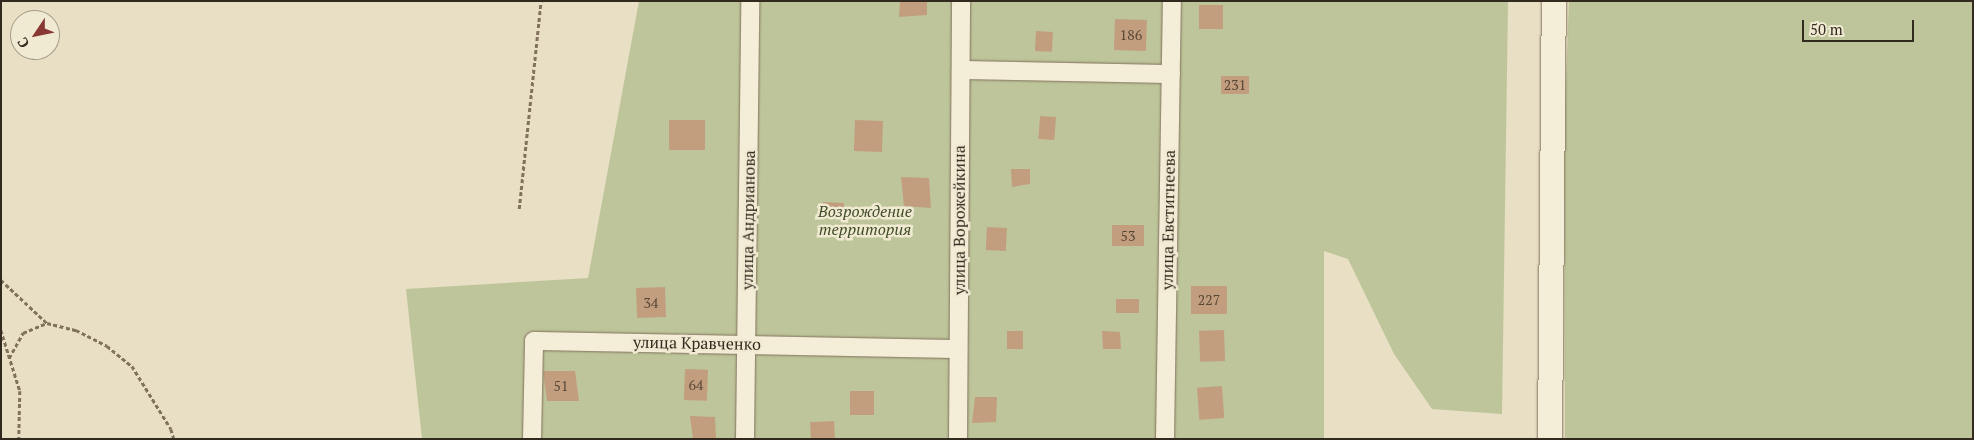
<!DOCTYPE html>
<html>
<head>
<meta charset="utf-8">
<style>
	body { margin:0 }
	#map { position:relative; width:1974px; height:440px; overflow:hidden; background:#e8dfc4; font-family:"PT Serif",serif }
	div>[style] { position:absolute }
	.green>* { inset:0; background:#bec59a }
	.building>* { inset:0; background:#c29e7f; transform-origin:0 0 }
	.path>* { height:2.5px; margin-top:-1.25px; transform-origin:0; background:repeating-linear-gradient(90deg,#81725d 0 4px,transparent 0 6.5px) }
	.roads { filter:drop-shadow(0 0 1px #81725d) drop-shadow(0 0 1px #81725d) }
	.street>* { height:18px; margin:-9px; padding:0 9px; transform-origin:9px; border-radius:9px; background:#f4edd7 }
	.secondary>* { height:24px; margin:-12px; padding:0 12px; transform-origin:12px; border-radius:12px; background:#f4edd7 }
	span { translate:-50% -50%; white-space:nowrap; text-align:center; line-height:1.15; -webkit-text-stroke:5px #f1ead3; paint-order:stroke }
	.number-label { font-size:14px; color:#574737 }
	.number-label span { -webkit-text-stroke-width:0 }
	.park-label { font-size:16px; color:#414d28; font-style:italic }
	.street-label { font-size:16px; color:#332a1f }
	.frame { position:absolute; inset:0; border:2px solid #332a1f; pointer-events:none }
	.north { position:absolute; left:10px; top:10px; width:50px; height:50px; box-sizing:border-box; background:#f1ead3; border:1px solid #a59d8b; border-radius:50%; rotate:236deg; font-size:14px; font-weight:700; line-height:20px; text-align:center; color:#332a1f }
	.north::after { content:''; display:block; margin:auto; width:18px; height:22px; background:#893834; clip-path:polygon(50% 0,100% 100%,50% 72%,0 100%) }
	.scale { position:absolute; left:1802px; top:20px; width:112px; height:22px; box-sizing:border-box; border:2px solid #332a1f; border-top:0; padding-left:6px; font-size:15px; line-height:18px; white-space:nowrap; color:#332a1f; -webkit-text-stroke:4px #f1ead3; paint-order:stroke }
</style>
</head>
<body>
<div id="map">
	<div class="green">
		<div style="clip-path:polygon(639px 1px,1508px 1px,1502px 414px,1432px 409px,1394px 354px,1348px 259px,1324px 251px,1324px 439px,422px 439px,406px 289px,588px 278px)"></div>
		<div style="clip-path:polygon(1569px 1px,1973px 1px,1973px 439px,1565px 439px,1564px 133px)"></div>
	</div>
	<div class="building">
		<div style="clip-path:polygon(900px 1px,927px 1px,927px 15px,899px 17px)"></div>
		<div style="left:1199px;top:5px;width:24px;height:24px"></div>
		<div style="left:1115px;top:19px;width:32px;height:31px;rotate:2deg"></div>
		<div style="left:1036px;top:31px;width:17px;height:20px;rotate:3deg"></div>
		<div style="left:1221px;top:76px;width:28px;height:18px"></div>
		<div style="left:1040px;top:116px;width:16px;height:23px;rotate:4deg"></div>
		<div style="left:669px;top:120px;width:36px;height:30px"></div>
		<div style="left:855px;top:120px;width:28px;height:31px;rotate:2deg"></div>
		<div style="clip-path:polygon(1011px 169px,1030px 169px,1030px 184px,1012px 187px)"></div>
		<div style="clip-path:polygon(901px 177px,929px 178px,931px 208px,904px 206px)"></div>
		<div style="left:823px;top:202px;width:21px;height:16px;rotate:3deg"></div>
		<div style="left:1144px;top:225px;width:21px;height:32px;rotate:90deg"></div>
		<div style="left:987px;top:227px;width:20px;height:23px;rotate:3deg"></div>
		<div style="left:1191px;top:286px;width:36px;height:28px"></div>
		<div style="left:665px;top:287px;width:30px;height:29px;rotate:88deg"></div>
		<div style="left:1116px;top:299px;width:23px;height:14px"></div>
		<div style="left:1224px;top:330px;width:31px;height:25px;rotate:88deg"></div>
		<div style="left:1007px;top:331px;width:16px;height:18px"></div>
		<div style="clip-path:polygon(1102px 331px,1120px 332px,1121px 349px,1103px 349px)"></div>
		<div style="left:685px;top:369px;width:23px;height:31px;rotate:2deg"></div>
		<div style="clip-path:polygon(543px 371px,575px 371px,579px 401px,547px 401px)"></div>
		<div style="left:1222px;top:386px;width:32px;height:25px;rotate:86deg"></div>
		<div style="left:850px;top:391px;width:24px;height:24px"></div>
		<div style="clip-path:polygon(975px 397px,997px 397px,996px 422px,972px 423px)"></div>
		<div style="clip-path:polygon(690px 416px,715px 417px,716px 439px,693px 439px)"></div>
		<div style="left:834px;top:421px;width:18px;height:24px;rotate:87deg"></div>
	</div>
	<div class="path">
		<div style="left:519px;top:209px;width:209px;rotate:-84deg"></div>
		<div style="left:1px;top:280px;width:63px;rotate:43.1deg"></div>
		<div style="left:1px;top:330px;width:64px;rotate:72.7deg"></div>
		<div style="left:20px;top:391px;width:48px;rotate:91.2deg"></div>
		<div style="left:9px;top:358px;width:29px;rotate:-61deg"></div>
		<div style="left:23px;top:333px;width:26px;rotate:-23deg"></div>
		<div style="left:47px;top:323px;width:30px;rotate:14deg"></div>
		<div style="left:76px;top:330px;width:35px;rotate:27deg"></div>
		<div style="left:107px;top:346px;width:32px;rotate:39deg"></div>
		<div style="left:132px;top:366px;width:74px;rotate:58.2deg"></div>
		<div style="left:171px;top:429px;width:10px;rotate:73deg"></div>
	</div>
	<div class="roads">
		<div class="street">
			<div style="left:961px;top:70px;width:210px;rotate:1.1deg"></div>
			<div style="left:532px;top:439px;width:98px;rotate:-88.8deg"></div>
			<div style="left:534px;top:341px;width:424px;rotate:1.1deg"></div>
			<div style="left:745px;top:439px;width:438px;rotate:-89.3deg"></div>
			<div style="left:958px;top:439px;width:438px;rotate:-89.6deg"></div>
			<div style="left:1165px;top:439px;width:438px;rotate:-89.1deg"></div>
		</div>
		<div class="secondary">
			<div style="left:1550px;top:439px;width:438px;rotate:-89.5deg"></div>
		</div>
	</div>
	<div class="number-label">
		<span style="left:1131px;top:35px">186</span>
		<span style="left:1235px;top:85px">231</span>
		<span style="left:1128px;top:236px">53</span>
		<span style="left:1209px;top:300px">227</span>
		<span style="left:651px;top:303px">34</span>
		<span style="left:696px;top:385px">64</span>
		<span style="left:561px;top:386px">51</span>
	</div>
	<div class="park-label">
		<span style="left:865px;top:220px">Возрождение<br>территория</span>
	</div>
	<div class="street-label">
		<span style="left:748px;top:220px;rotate:-89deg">улица Андрианова</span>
		<span style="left:959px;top:220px;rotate:-90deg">улица Ворожейкина</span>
		<span style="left:1168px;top:220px;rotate:-89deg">улица Евстигнеева</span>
		<span style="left:697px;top:343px;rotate:1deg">улица Кравченко</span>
	</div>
	<div class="frame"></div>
	<div class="north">С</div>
	<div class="scale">50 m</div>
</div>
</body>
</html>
